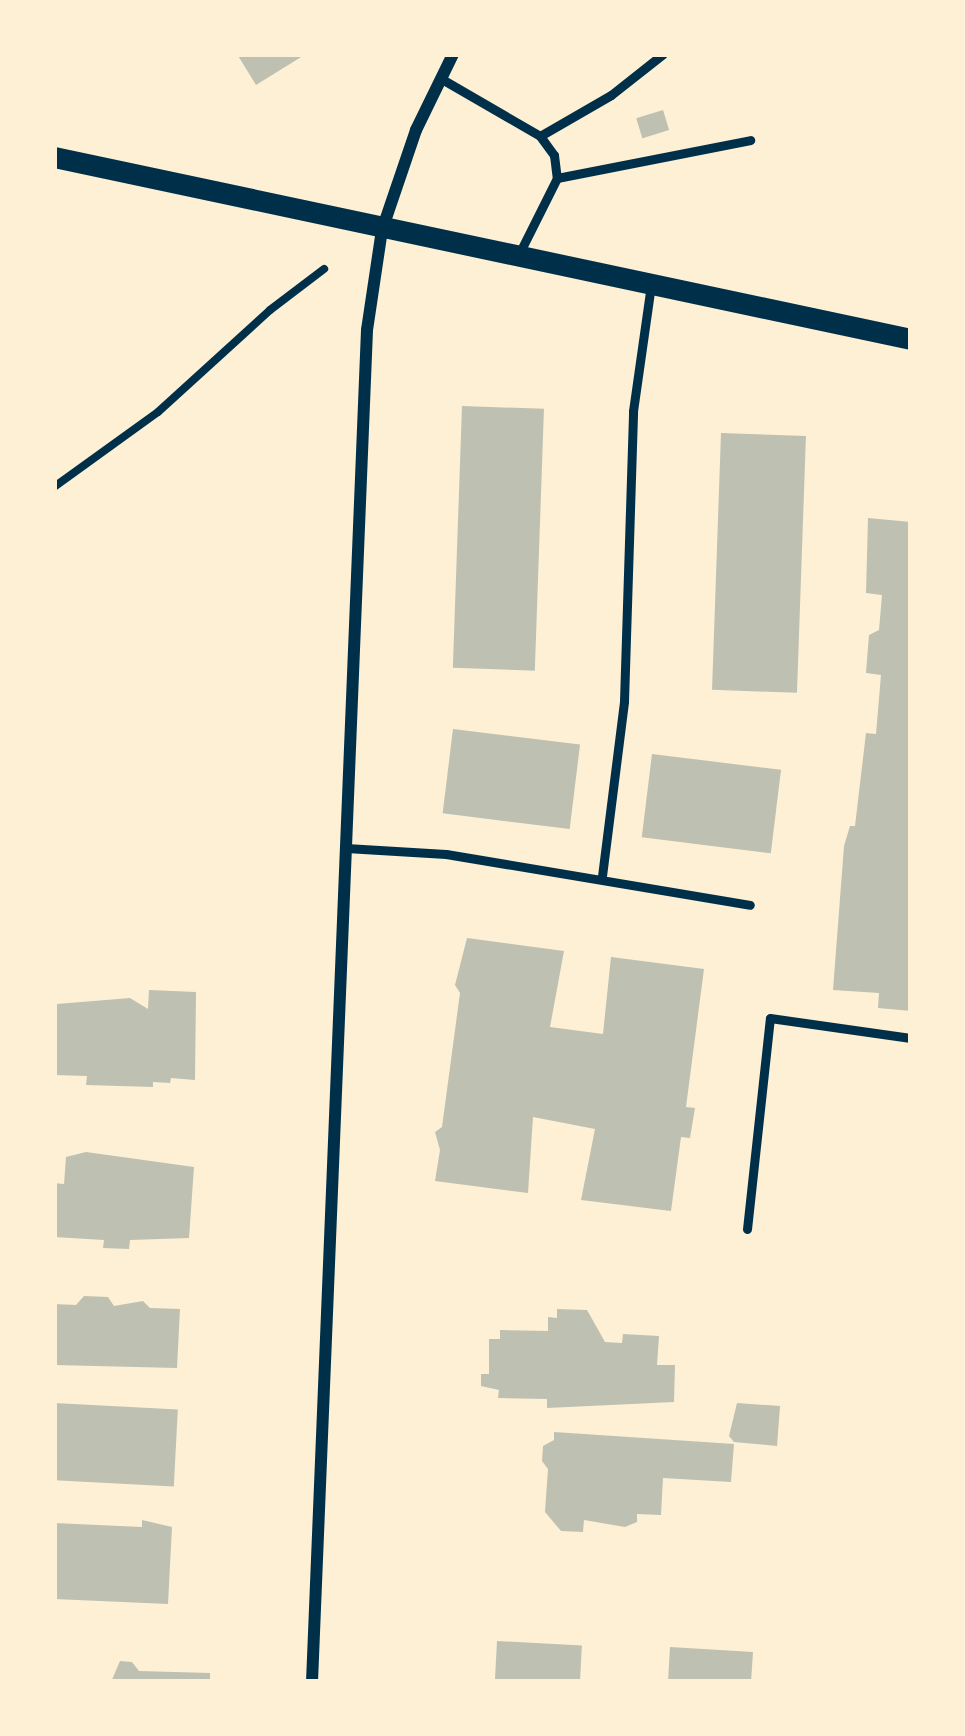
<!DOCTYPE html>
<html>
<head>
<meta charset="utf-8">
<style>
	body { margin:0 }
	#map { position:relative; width:965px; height:1736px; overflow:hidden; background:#fdf0d5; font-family:Montserrat,sans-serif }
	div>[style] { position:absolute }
	.building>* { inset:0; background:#bec0b2; transform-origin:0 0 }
	.path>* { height:8px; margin:-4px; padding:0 4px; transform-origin:4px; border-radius:4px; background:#003049 }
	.service>* { height:9px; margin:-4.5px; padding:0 4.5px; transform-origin:4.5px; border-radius:4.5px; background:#003049 }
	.minor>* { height:12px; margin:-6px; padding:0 6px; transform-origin:6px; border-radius:6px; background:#003049 }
	.tertiary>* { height:21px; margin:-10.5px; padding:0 10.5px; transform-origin:10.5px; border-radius:10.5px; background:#003049 }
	span { translate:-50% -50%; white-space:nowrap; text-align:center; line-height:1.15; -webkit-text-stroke:12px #fdf0d5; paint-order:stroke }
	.frame { position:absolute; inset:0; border:57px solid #fdf0d5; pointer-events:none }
</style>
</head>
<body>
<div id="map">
	<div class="building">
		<div style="clip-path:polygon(237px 54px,306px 54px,256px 85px)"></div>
		<div style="left:663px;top:110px;width:21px;height:28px;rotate:73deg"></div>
		<div style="left:462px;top:406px;width:82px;height:262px;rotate:2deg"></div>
		<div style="left:721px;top:433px;width:85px;height:257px;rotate:2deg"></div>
		<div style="clip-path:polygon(868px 518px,911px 522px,911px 1011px,878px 1008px,879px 993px,833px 990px,844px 846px,850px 826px,855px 826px,866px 733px,876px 734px,881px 675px,866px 673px,869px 635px,879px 630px,882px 595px,866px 593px)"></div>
		<div style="left:453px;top:729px;width:128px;height:85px;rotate:7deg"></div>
		<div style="left:652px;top:754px;width:130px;height:84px;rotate:7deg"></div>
		<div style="clip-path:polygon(467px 938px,564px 951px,550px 1027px,603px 1034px,611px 957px,704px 969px,686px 1107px,695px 1108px,690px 1138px,681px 1137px,671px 1211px,581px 1200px,595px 1129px,533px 1117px,528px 1193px,435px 1181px,440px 1150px,435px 1132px,442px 1127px,460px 993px,455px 985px)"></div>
		<div style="clip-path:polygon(149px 990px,196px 992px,195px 1080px,171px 1078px,170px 1083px,153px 1082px,153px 1087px,86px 1085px,87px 1076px,54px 1075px,57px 1004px,130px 998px,148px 1009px)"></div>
		<div style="clip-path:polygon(86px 1152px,194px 1167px,189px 1238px,130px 1240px,129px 1249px,103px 1248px,104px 1240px,54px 1237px,54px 1183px,64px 1184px,66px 1157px)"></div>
		<div style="clip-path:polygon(84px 1296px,108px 1297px,114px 1306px,143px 1301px,150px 1308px,180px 1309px,177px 1368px,54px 1365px,54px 1304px,76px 1305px)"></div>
		<div style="clip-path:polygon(557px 1309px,587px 1310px,605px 1342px,622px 1343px,623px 1334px,659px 1336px,657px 1365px,675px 1365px,674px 1402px,547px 1408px,547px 1399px,498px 1398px,499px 1390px,481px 1386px,481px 1374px,489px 1374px,489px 1339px,500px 1339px,500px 1330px,548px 1331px,548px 1317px,557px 1318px)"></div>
		<div style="left:54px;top:1403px;width:124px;height:77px;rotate:3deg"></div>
		<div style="clip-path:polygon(737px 1403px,780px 1406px,777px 1446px,734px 1442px,729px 1436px)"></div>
		<div style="clip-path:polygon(554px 1432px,734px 1444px,731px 1482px,663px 1478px,661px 1515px,637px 1514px,637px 1522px,625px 1527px,584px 1520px,583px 1532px,561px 1531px,545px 1512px,548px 1469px,542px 1461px,543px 1446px,554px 1440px)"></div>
		<div style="clip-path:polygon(142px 1520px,172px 1527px,168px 1604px,54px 1599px,54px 1523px,142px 1527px)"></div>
		<div style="left:497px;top:1641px;width:85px;height:41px;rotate:3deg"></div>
		<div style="clip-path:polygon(670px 1647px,753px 1652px,751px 1682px,668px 1682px)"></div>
		<div style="clip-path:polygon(120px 1661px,132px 1662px,139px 1671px,210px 1673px,210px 1682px,111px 1682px)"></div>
	</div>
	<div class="path">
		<div style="left:54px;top:487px;width:128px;rotate:-35.8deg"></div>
		<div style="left:158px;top:412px;width:151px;rotate:-42.3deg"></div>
		<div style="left:270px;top:310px;width:68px;rotate:-37.2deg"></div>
	</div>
	<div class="service">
		<div style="left:440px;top:78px;width:116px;rotate:30.1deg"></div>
		<div style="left:540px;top:136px;width:24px;rotate:54deg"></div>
		<div style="left:554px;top:155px;width:23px;rotate:83deg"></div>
		<div style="left:557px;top:178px;width:83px;rotate:116.6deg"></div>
		<div style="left:540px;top:136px;width:82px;rotate:-30deg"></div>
		<div style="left:611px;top:95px;width:66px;rotate:-38.3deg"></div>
		<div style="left:557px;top:178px;width:197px;rotate:-11.1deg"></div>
		<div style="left:346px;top:848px;width:100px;rotate:3.4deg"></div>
		<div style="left:446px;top:854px;width:308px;rotate:9.5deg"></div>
		<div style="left:602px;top:876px;width:176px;rotate:-82.8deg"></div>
		<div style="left:624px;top:701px;width:290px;rotate:-88.2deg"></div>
		<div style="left:633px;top:411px;width:128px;rotate:-81.9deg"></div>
		<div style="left:747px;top:1229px;width:212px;rotate:-83.8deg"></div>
		<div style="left:770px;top:1018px;width:142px;rotate:8.1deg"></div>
	</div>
	<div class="minor">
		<div style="left:312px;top:1682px;width:1353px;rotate:-87.67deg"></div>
		<div style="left:367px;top:330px;width:101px;rotate:-81.5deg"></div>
		<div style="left:382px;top:230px;width:106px;rotate:-71.2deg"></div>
		<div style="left:416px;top:130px;width:85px;rotate:-64deg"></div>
	</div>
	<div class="tertiary">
		<div style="left:54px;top:157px;width:876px;rotate:11.99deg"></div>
	</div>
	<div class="frame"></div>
</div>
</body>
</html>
